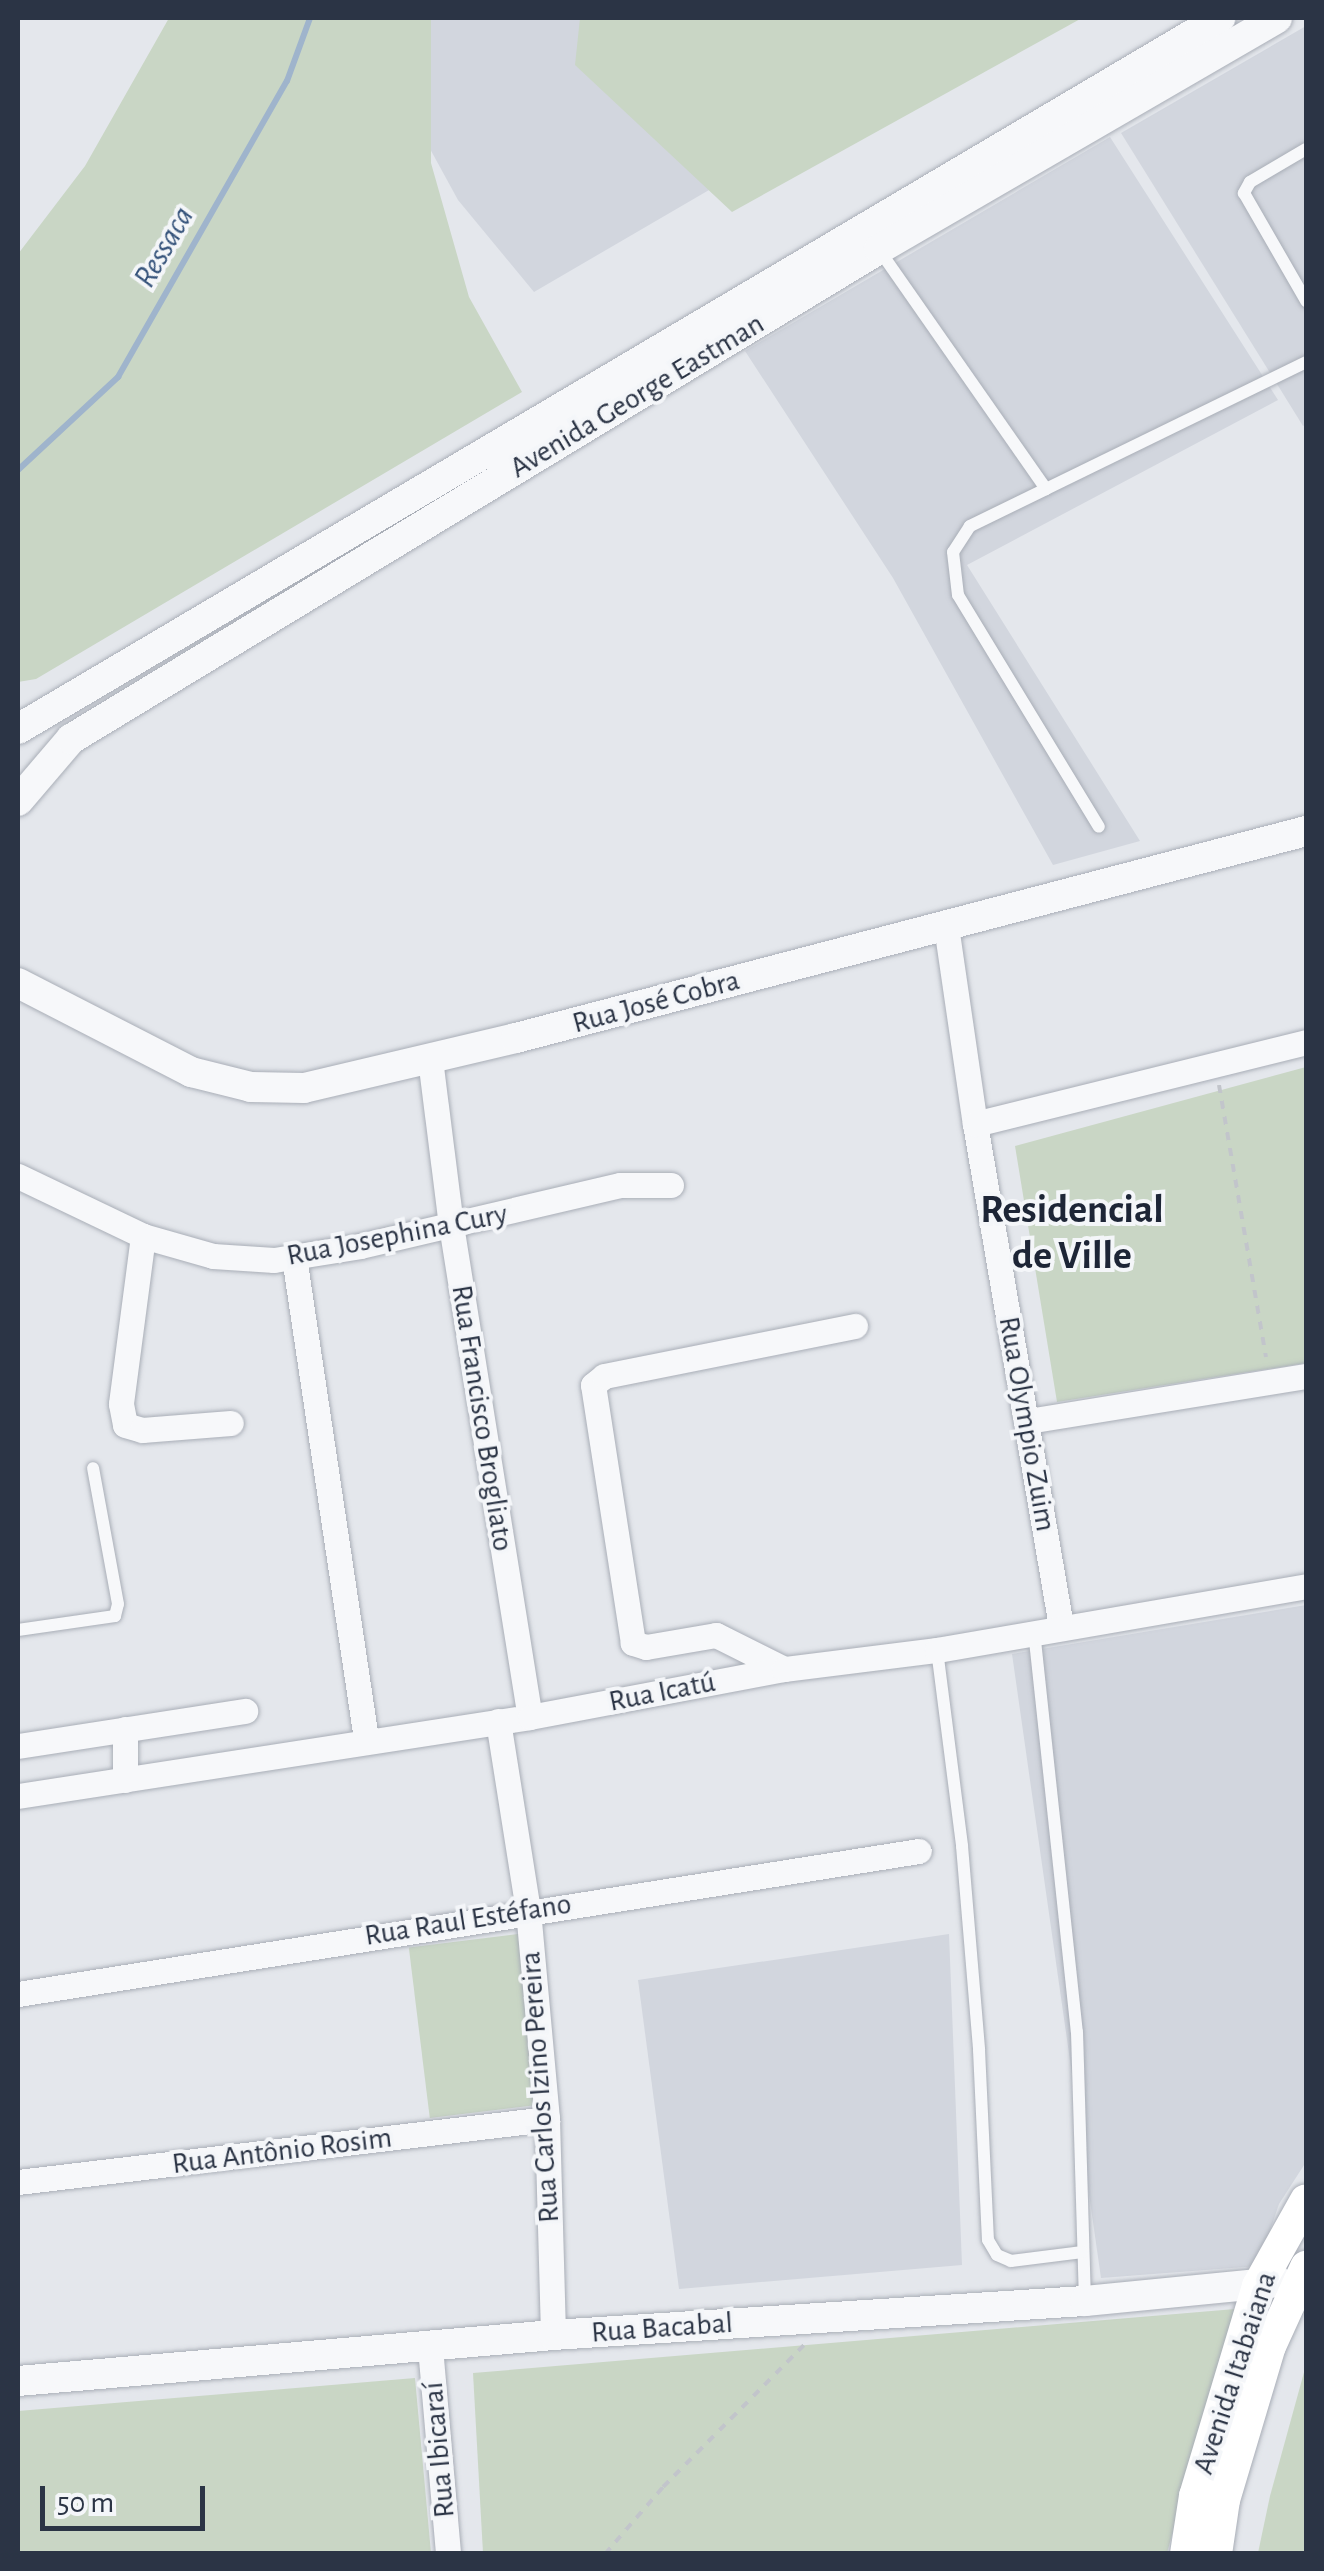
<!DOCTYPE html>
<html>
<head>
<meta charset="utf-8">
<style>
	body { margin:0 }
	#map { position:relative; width:1324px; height:2571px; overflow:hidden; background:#e4e7ec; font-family:"Alegreya Sans",sans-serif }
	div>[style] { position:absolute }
	.built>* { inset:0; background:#d2d6de }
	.green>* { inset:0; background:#c9d6c5; transform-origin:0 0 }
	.stream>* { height:6px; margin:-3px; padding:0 3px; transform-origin:3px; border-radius:3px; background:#9fb4cc }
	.path>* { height:4px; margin-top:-2px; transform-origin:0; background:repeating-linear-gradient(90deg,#c2c5cb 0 8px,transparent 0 16px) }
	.roads { filter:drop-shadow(0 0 2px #a9aeb7) drop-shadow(0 0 2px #a9aeb7) }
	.service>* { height:12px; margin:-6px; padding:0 6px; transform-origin:6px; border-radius:6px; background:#f7f8fa }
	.minor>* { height:25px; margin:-12.5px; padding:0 12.5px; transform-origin:12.5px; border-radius:12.5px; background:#f7f8fa }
	.tertiary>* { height:30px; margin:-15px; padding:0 15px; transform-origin:15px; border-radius:15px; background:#f7f8fa }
	.secondary>* { height:32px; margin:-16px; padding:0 16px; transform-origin:16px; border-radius:16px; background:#fff }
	span { translate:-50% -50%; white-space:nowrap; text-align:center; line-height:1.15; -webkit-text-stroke:8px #f4f6f9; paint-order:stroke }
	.street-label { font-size:30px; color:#2b3445 }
	.water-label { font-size:32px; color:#34527a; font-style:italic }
	.district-label { font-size:40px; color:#1d2536; font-weight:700 }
	.frame { position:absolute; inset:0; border:20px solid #2b3445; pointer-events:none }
	.scale { position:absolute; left:40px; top:2486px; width:165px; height:45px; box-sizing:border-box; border:5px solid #2b3445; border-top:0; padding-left:12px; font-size:30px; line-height:35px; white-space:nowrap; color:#2b3445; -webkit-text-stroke:8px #f4f6f9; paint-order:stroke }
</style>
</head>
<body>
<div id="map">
	<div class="built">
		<div style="clip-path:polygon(410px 18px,1004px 18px,534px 292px,458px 200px,400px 94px)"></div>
		<div style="clip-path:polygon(1306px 26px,1306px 424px,1303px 426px,1121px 133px)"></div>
		<div style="clip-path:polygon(1110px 137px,1278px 400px,967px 565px,1140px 841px,1053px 865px,893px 578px,745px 351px)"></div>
		<div style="clip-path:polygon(1306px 1605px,1306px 2162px,1279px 2204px,1258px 2266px,1101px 2278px,1012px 1654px)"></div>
		<div style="clip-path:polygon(949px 1934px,962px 2265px,679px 2289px,638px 1980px)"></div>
	</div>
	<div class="green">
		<div style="clip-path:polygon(169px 18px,431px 18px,431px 163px,469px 297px,522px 392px,36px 679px,18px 682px,18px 254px,85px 166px)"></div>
		<div style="clip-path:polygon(580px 18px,1082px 18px,732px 212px,575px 65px)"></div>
		<div style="clip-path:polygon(1306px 1067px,1306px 1363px,1057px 1402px,1015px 1146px)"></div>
		<div style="left:518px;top:1934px;width:172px;height:110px;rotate:83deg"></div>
		<div style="clip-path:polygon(1235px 2309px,1167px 2553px,483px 2553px,473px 2373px)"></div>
		<div style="clip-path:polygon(1306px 2365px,1306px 2553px,1258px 2553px,1270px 2496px)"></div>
		<div style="clip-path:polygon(415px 2378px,431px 2553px,18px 2553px,18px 2411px)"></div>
	</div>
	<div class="stream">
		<div style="left:18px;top:470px;width:137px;rotate:-42.9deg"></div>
		<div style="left:118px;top:377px;width:341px;rotate:-60.3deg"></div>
		<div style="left:287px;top:81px;width:67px;rotate:-69.9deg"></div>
	</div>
	<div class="path">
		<div style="left:1219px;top:1085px;width:276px;rotate:80.2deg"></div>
		<div style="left:605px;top:2554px;width:89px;rotate:-49.1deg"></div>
		<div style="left:663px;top:2487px;width:200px;rotate:-45.2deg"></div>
	</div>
	<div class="roads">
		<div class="service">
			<div style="left:1306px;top:149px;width:65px;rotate:149.5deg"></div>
			<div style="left:1250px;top:182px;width:13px;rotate:119deg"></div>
			<div style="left:1244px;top:193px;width:125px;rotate:60.1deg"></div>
			<div style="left:880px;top:251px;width:290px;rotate:55.1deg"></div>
			<div style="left:1046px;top:489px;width:289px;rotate:-26deg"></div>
			<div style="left:1046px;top:489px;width:85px;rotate:154deg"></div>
			<div style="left:970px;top:526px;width:31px;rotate:123deg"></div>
			<div style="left:953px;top:552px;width:43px;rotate:83.4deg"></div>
			<div style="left:958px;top:595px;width:271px;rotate:58.7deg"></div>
			<div style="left:18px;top:1630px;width:98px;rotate:-8.2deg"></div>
			<div style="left:115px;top:1616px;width:12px;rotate:-76deg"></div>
			<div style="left:118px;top:1604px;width:138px;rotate:-100.4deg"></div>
			<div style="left:1034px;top:1631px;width:403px;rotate:83.9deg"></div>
			<div style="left:1077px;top:2032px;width:269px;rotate:88.3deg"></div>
			<div style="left:937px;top:1650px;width:198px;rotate:82.7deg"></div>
			<div style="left:962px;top:1846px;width:205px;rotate:85.2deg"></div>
			<div style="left:979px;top:2050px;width:190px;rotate:87.3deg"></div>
			<div style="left:988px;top:2240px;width:17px;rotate:59deg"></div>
			<div style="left:997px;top:2255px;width:15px;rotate:23deg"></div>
			<div style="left:1011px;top:2261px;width:72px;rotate:-7.2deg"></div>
		</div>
		<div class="minor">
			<div style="left:946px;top:926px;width:200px;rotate:81.7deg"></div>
			<div style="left:975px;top:1124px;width:509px;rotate:80.28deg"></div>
			<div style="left:430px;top:1059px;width:167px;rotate:82.8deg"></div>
			<div style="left:451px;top:1225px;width:498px;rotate:80.9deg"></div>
			<div style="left:975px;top:1124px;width:341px;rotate:-13.9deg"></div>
			<div style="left:18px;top:1176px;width:139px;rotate:25.6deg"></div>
			<div style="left:143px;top:1236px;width:73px;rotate:15.9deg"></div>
			<div style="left:213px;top:1256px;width:61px;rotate:3.8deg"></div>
			<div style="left:274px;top:1260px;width:87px;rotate:-9.2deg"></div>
			<div style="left:360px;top:1246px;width:267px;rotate:-13.2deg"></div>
			<div style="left:620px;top:1185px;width:51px"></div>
			<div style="left:143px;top:1236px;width:169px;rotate:97.5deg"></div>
			<div style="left:121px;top:1404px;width:21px;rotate:79deg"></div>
			<div style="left:125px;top:1425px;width:18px;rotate:16deg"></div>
			<div style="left:142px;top:1430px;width:89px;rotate:-4.5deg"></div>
			<div style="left:294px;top:1257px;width:488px;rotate:81.5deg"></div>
			<div style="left:1028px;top:1421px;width:282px;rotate:-9.2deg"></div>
			<div style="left:784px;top:1669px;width:76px;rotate:-153.4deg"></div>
			<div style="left:716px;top:1635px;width:71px;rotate:170.3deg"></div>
			<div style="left:646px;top:1647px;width:14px;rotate:-163deg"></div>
			<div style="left:633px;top:1643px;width:261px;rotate:-98.8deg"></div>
			<div style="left:593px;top:1385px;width:14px;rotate:-39deg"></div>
			<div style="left:604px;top:1376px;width:256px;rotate:-11.3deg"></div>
			<div style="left:498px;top:1721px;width:191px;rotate:81deg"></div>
			<div style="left:528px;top:1910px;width:210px;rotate:84.8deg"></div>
			<div style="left:547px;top:2119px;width:216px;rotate:88.4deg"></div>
			<div style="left:18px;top:1746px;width:230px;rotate:-8.8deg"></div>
			<div style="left:125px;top:1780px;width:51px;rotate:-90deg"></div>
			<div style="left:18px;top:1796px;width:518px;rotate:-8.77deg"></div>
			<div style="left:530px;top:1717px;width:258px;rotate:-10.7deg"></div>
			<div style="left:784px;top:1669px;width:154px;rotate:-7.1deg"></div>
			<div style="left:937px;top:1650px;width:375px;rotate:-9.8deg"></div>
			<div style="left:18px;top:1994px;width:912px;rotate:-9.02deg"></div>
			<div style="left:18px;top:2182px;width:533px;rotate:-6.79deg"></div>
			<div style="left:430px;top:2347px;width:208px;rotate:85deg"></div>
		</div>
		<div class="tertiary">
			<div style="left:18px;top:729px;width:1397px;rotate:-30.6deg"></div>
			<div style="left:18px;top:801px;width:82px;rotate:-49.5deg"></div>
			<div style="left:71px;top:739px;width:945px;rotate:-31.23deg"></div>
			<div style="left:879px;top:249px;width:460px;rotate:-30.1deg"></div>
			<div style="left:18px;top:983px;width:195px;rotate:27.2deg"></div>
			<div style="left:191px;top:1072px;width:62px;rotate:14deg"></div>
			<div style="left:251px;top:1087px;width:53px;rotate:1.1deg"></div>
			<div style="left:304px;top:1088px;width:218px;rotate:-13.3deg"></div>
			<div style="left:516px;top:1038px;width:817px;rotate:-14.68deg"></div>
			<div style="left:18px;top:2381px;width:537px;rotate:-4.91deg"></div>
			<div style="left:553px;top:2335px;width:533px;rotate:-3.66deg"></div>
			<div style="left:1085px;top:2301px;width:195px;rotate:-5.6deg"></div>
		</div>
		<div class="secondary">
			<div style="left:1186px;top:2554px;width:59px;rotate:-81.2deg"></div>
			<div style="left:1195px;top:2496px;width:219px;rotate:-73.3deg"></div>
			<div style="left:1258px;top:2286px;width:98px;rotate:-60.8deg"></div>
			<div style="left:1216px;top:2554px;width:55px;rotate:-81.6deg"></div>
			<div style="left:1224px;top:2500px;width:161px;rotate:-73.4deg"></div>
			<div style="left:1270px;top:2346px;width:87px;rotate:-65.5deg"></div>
		</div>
	</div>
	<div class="street-label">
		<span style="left:637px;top:396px;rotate:-31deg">Avenida George Eastman</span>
		<span style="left:656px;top:1002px;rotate:-15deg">Rua José Cobra</span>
		<span style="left:397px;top:1235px;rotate:-11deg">Rua Josephina Cury</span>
		<span style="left:482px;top:1418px;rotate:81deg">Rua Francisco Brogliato</span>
		<span style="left:1027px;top:1424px;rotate:80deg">Rua Olympio Zuim</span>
		<span style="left:662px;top:1692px;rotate:-11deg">Rua Icatú</span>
		<span style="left:468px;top:1920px;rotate:-9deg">Rua Raul Estéfano</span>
		<span style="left:540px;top:2087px;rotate:-94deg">Rua Carlos Izino Pereira</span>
		<span style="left:282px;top:2151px;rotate:-7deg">Rua Antônio Rosim</span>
		<span style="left:662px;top:2328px;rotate:-4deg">Rua Bacabal</span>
		<span style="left:1235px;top:2373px;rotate:-72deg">Avenida Itabaiana</span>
		<span style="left:439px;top:2450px;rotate:-95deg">Rua Ibicaraí</span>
	</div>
	<div class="water-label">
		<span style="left:164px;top:247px;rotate:-60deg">Ressaca</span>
	</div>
	<div class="district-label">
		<span style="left:1072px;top:1233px">Residencial<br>de Ville</span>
	</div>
	<div class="frame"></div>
	<div class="scale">50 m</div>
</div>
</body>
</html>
